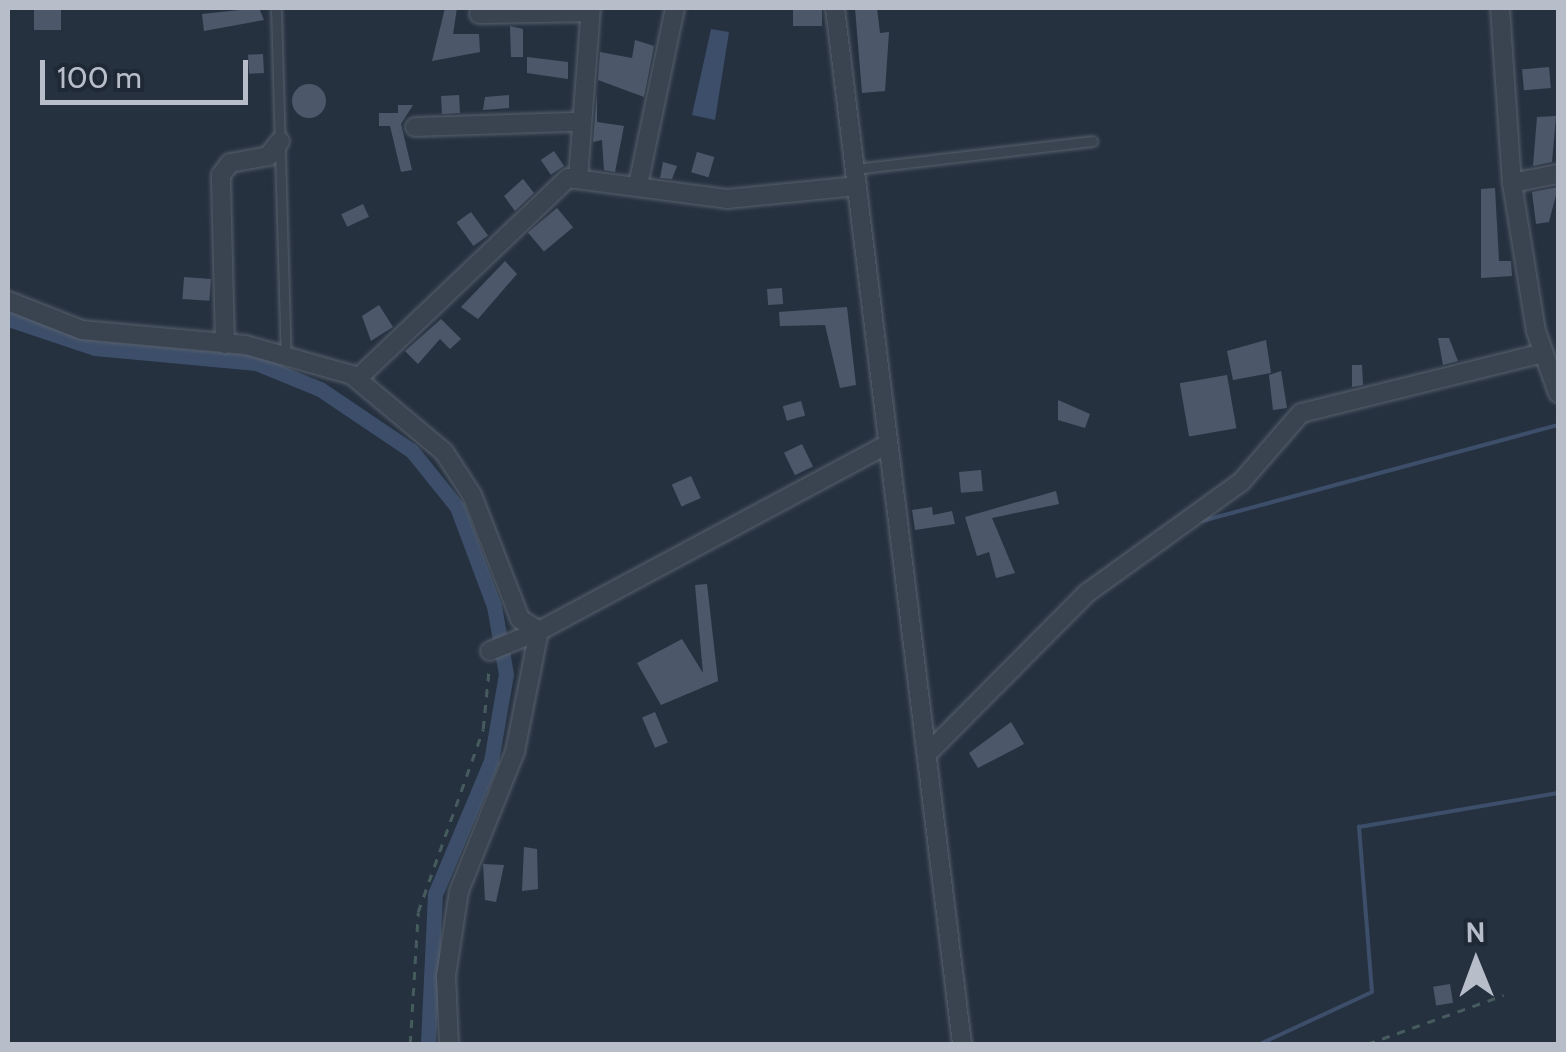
<!DOCTYPE html>
<html>
<head>
<meta charset="utf-8">
<style>
	body { margin:0 }
	#map { position:relative; width:1566px; height:1052px; overflow:hidden; background:#263140; font-family:Cabin,sans-serif }
	div>[style] { position:absolute }
	.water>* { inset:0; background:#3c4e69 }
	.stream>* { height:4px; margin:-2px; padding:0 2px; transform-origin:2px; border-radius:2px; background:#3c4e69 }
	.canal>* { height:15px; margin:-7.5px; padding:0 7.5px; transform-origin:7.5px; border-radius:7.5px; background:#3c4e69 }
	.building>* { inset:0; background:#4c5869; transform-origin:0 0 }
	.round { border-radius:50% }
	.path>* { height:2.5px; margin-top:-1.25px; transform-origin:0; background:repeating-linear-gradient(90deg,#465b5e 0 8px,transparent 0 16px) }
	.roads { filter:drop-shadow(0 0 2px #58616d) drop-shadow(0 0 2px #58616d) }
	.service>* { height:9px; margin:-4.5px; padding:0 4.5px; transform-origin:4.5px; border-radius:4.5px; background:#3a4350 }
	.minor>* { height:18px; margin:-9px; padding:0 9px; transform-origin:9px; border-radius:9px; background:#3a4350 }
	span { translate:-50% -50%; white-space:nowrap; text-align:center; line-height:1.15; -webkit-text-stroke:8px #1f2835; paint-order:stroke }
	.frame { position:absolute; inset:0; border:10px solid #b7beca; pointer-events:none }
	.north { position:absolute; left:1426px; top:912px; width:100px; height:100px; -webkit-text-stroke:8px #1f2835; paint-order:stroke; rotate:359deg; font-size:28px; font-weight:700; line-height:40px; text-align:center; color:#b7beca }
	.north::after { content:''; display:block; margin:auto; width:35px; height:45px; background:#b7beca; clip-path:polygon(50% 0,100% 100%,50% 72%,0 100%) }
	.scale { position:absolute; left:40px; top:60px; width:208px; height:45px; box-sizing:border-box; border:5px solid #b7beca; border-top:0; padding-left:12px; font-size:30px; line-height:35px; white-space:nowrap; color:#b7beca; -webkit-text-stroke:8px #1f2835; paint-order:stroke }
</style>
</head>
<body>
<div id="map">
	<div class="water">
		<div style="clip-path:polygon(711px 29px,729px 32px,715px 120px,692px 115px)"></div>
	</div>
	<div class="stream">
		<div style="left:1202px;top:521px;width:369px;rotate:-15.1deg"></div>
		<div style="left:1260px;top:1044px;width:123px;rotate:-24.9deg"></div>
		<div style="left:1372px;top:992px;width:166px;rotate:-94.5deg"></div>
		<div style="left:1359px;top:827px;width:202px;rotate:-9.7deg"></div>
	</div>
	<div class="canal">
		<div style="left:8px;top:319px;width:92px;rotate:18.4deg"></div>
		<div style="left:95px;top:348px;width:162px;rotate:5.3deg"></div>
		<div style="left:256px;top:363px;width:69px;rotate:22.1deg"></div>
		<div style="left:320px;top:389px;width:111px;rotate:34deg"></div>
		<div style="left:412px;top:451px;width:72px;rotate:51.2deg"></div>
		<div style="left:457px;top:507px;width:106px;rotate:69.5deg"></div>
		<div style="left:494px;top:606px;width:69px;rotate:80deg"></div>
		<div style="left:506px;top:674px;width:88px;rotate:99.8deg"></div>
		<div style="left:491px;top:761px;width:144px;rotate:112.8deg"></div>
		<div style="left:435px;top:894px;width:150px;rotate:92.7deg"></div>
	</div>
	<div class="building">
		<div style="left:34px;top:8px;width:27px;height:22px"></div>
		<div style="clip-path:polygon(259px 8px,264px 20px,204px 31px,202px 14px)"></div>
		<div style="clip-path:polygon(445px 8px,457px 8px,453px 34px,479px 34px,480px 52px,432px 61px)"></div>
		<div style="left:793px;top:8px;width:29px;height:18px"></div>
		<div style="clip-path:polygon(855px 8px,877px 8px,880px 33px,889px 32px,885px 91px,862px 93px)"></div>
		<div style="clip-path:polygon(510px 26px,523px 29px,523px 57px,511px 57px)"></div>
		<div style="clip-path:polygon(635px 40px,654px 46px,644px 97px,598px 80px,600px 52px,632px 58px)"></div>
		<div style="left:263px;top:54px;width:19px;height:15px;rotate:87deg"></div>
		<div style="clip-path:polygon(527px 57px,568px 62px,568px 79px,527px 73px)"></div>
		<div style="left:1549px;top:67px;width:21px;height:27px;rotate:85deg"></div>
		<div class="round" style="left:292px;top:84px;width:34px;height:34px"></div>
		<div style="clip-path:polygon(597px 93px,597px 122px,624px 126px,615px 172px,604px 170px,602px 140px,593px 142px)"></div>
		<div style="left:459px;top:95px;width:18px;height:18px;rotate:87deg"></div>
		<div style="clip-path:polygon(509px 95px,509px 108px,483px 110px,485px 97px)"></div>
		<div style="clip-path:polygon(398px 105px,413px 105px,401px 124px,412px 170px,401px 172px,390px 126px,379px 126px,379px 113px,398px 113px)"></div>
		<div style="clip-path:polygon(1556px 116px,1552px 162px,1533px 166px,1537px 117px)"></div>
		<div style="left:554px;top:151px;width:18px;height:16px;rotate:56deg"></div>
		<div style="left:697px;top:152px;width:18px;height:21px;rotate:16deg"></div>
		<div style="clip-path:polygon(663px 162px,677px 166px,672px 179px,660px 178px)"></div>
		<div style="clip-path:polygon(523px 179px,534px 193px,515px 211px,504px 196px)"></div>
		<div style="clip-path:polygon(1558px 187px,1549px 222px,1536px 224px,1532px 192px)"></div>
		<div style="clip-path:polygon(1495px 188px,1499px 261px,1511px 261px,1512px 276px,1481px 278px,1481px 189px)"></div>
		<div style="left:363px;top:204px;width:14px;height:24px;rotate:65deg"></div>
		<div style="left:557px;top:208px;width:25px;height:38px;rotate:50deg"></div>
		<div style="left:471px;top:212px;width:29px;height:18px;rotate:54deg"></div>
		<div style="clip-path:polygon(505px 261px,517px 274px,478px 319px,461px 307px)"></div>
		<div style="left:184px;top:277px;width:27px;height:22px;rotate:4deg"></div>
		<div style="left:782px;top:288px;width:16px;height:15px;rotate:86deg"></div>
		<div style="clip-path:polygon(379px 305px,393px 327px,371px 341px,362px 316px)"></div>
		<div style="clip-path:polygon(847px 307px,856px 385px,840px 388px,825px 325px,780px 326px,779px 312px)"></div>
		<div style="clip-path:polygon(441px 319px,461px 339px,450px 349px,440px 339px,418px 364px,405px 351px)"></div>
		<div style="clip-path:polygon(1438px 338px,1449px 338px,1458px 361px,1443px 365px)"></div>
		<div style="clip-path:polygon(1266px 340px,1271px 373px,1233px 380px,1227px 351px)"></div>
		<div style="clip-path:polygon(1352px 365px,1362px 365px,1363px 385px,1352px 387px)"></div>
		<div style="clip-path:polygon(1281px 371px,1287px 408px,1273px 410px,1269px 375px)"></div>
		<div style="left:1227px;top:375px;width:54px;height:48px;rotate:80deg"></div>
		<div style="clip-path:polygon(1058px 400px,1090px 414px,1085px 428px,1058px 420px)"></div>
		<div style="left:801px;top:401px;width:15px;height:19px;rotate:74deg"></div>
		<div style="left:802px;top:444px;width:25px;height:20px;rotate:64deg"></div>
		<div style="left:981px;top:470px;width:21px;height:22px;rotate:85deg"></div>
		<div style="left:691px;top:476px;width:24px;height:21px;rotate:66deg"></div>
		<div style="clip-path:polygon(1056px 491px,1059px 504px,992px 518px,1015px 573px,996px 578px,989px 552px,977px 556px,965px 517px)"></div>
		<div style="clip-path:polygon(932px 507px,933px 515px,952px 511px,955px 524px,915px 530px,912px 510px)"></div>
		<div style="clip-path:polygon(707px 584px,718px 681px,661px 705px,637px 663px,682px 639px,703px 673px,695px 585px)"></div>
		<div style="left:655px;top:712px;width:33px;height:14px;rotate:67deg"></div>
		<div style="clip-path:polygon(1011px 722px,1024px 744px,978px 768px,969px 753px)"></div>
		<div style="clip-path:polygon(524px 847px,537px 849px,538px 889px,522px 891px)"></div>
		<div style="clip-path:polygon(483px 864px,504px 865px,496px 902px,485px 900px)"></div>
		<div style="left:1450px;top:984px;width:19px;height:17px;rotate:81deg"></div>
	</div>
	<div class="path">
		<div style="left:410px;top:1044px;width:132px;rotate:-86.5deg"></div>
		<div style="left:418px;top:912px;width:194px;rotate:-70.4deg"></div>
		<div style="left:483px;top:729px;width:61px;rotate:-84.4deg"></div>
		<div style="left:1367px;top:1044px;width:145px;rotate:-19.7deg"></div>
	</div>
	<div class="roads">
		<div class="service">
			<div style="left:276px;top:8px;width:348px;rotate:88.4deg"></div>
			<div style="left:855px;top:169px;width:239px;rotate:-6.7deg"></div>
		</div>
		<div class="minor">
			<div style="left:835px;top:8px;width:1044px;rotate:83.01deg"></div>
			<div style="left:1500px;top:8px;width:175px;rotate:86.1deg"></div>
			<div style="left:1512px;top:183px;width:150px;rotate:80.8deg"></div>
			<div style="left:1536px;top:331px;width:66px;rotate:70.5deg"></div>
			<div style="left:479px;top:14px;width:110px;rotate:-1deg"></div>
			<div style="left:415px;top:127px;width:163px;rotate:-1.8deg"></div>
			<div style="left:578px;top:179px;width:171px;rotate:-85.7deg"></div>
			<div style="left:1512px;top:183px;width:47px;rotate:-11.1deg"></div>
			<div style="left:638px;top:185px;width:181px;rotate:-78.2deg"></div>
			<div style="left:8px;top:301px;width:79px;rotate:21.4deg"></div>
			<div style="left:82px;top:330px;width:165px;rotate:5.2deg"></div>
			<div style="left:246px;top:345px;width:110px;rotate:15.8deg"></div>
			<div style="left:352px;top:375px;width:120px;rotate:39.9deg"></div>
			<div style="left:444px;top:452px;width:51px;rotate:56.9deg"></div>
			<div style="left:472px;top:495px;width:133px;rotate:68.8deg"></div>
			<div style="left:520px;top:619px;width:22px;rotate:32deg"></div>
			<div style="left:225px;top:344px;width:169px;rotate:-91.4deg"></div>
			<div style="left:221px;top:175px;width:15px;rotate:-53deg"></div>
			<div style="left:230px;top:163px;width:39px;rotate:-10deg"></div>
			<div style="left:268px;top:156px;width:19px;rotate:-51deg"></div>
			<div style="left:357px;top:379px;width:291px;rotate:-43.6deg"></div>
			<div style="left:568px;top:178px;width:160px;rotate:7.5deg"></div>
			<div style="left:727px;top:199px;width:131px;rotate:-5.7deg"></div>
			<div style="left:490px;top:651px;width:53px;rotate:-22.2deg"></div>
			<div style="left:931px;top:750px;width:221px;rotate:-45.2deg"></div>
			<div style="left:1087px;top:593px;width:190px;rotate:-35.8deg"></div>
			<div style="left:1241px;top:482px;width:91px;rotate:-49deg"></div>
			<div style="left:1301px;top:413px;width:249px;rotate:-13.9deg"></div>
			<div style="left:449px;top:1044px;width:68px;rotate:-92.5deg"></div>
			<div style="left:446px;top:976px;width:86px;rotate:-81.3deg"></div>
			<div style="left:459px;top:891px;width:150px;rotate:-68.1deg"></div>
			<div style="left:515px;top:752px;width:123px;rotate:-78.8deg"></div>
			<div style="left:539px;top:631px;width:394px;rotate:-28.2deg"></div>
		</div>
	</div>
	<div class="frame"></div>
	<div class="north">N</div>
	<div class="scale">100 m</div>
</div>
</body>
</html>
